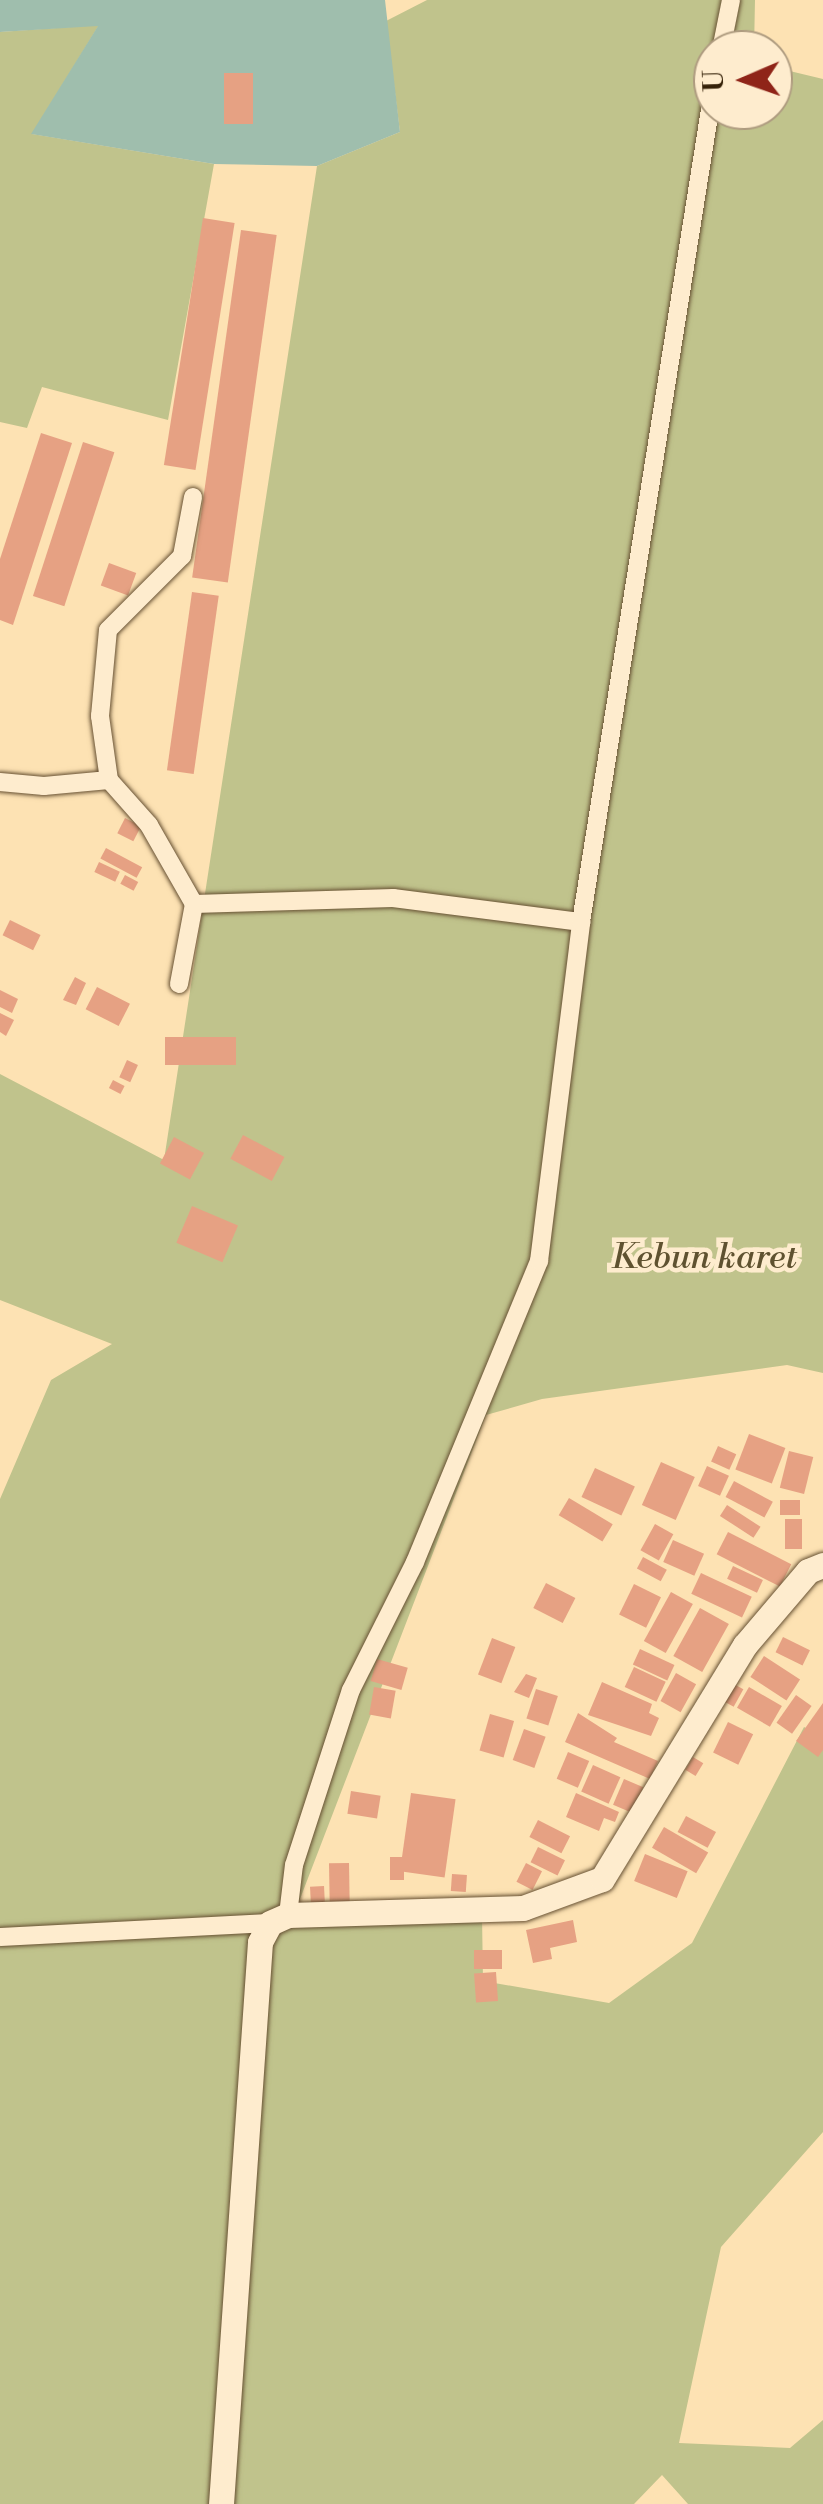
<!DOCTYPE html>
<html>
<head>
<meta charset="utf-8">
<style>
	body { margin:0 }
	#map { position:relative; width:823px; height:2504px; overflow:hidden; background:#fde2b3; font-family:"Libre Bodoni",serif }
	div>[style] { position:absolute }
	.green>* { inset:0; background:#c0c38c }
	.water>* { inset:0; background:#9fbead }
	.building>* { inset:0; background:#e6a183; transform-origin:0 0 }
	.roads { filter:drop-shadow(0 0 2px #675133) drop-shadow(0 0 2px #675133) }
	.street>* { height:18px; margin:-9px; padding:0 9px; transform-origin:9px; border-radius:9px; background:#feecce }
	.secondary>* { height:25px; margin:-12.5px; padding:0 12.5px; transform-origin:12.5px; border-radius:12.5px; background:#feecce }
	span { translate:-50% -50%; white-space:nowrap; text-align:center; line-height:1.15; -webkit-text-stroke:9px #feecce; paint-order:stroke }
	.park-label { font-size:35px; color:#5f5230; font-style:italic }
	.north { position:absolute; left:693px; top:30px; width:100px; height:100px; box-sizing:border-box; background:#feecce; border:2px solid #ae9b7f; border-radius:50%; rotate:268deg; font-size:28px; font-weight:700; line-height:40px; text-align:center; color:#352108 }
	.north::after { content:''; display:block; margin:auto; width:35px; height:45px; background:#8f2418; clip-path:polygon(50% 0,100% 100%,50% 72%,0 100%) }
</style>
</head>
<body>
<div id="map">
	<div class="green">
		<div style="clip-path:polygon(427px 0,755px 0,754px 50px,713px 50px,713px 110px,773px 110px,773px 67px,823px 79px,823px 1373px,787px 1365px,542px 1399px,486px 1415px,290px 1925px,482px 1915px,483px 1981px,609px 2003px,692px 1943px,804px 1727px,823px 1737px,823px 2132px,721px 2247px,679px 2443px,790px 2448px,823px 2420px,823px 2504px,688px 2504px,662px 2475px,634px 2504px,0 2504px,0 1499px,51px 1380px,112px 1344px,0 1300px,0 1074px,164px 1160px,317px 166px,400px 132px,386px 21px)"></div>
		<div style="clip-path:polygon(99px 25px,32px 134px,214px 164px,168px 420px,42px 387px,27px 428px,0 422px,0 32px)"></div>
	</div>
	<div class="water">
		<div style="clip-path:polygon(0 0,385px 0,400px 132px,317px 166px,214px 164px,31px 134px,98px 26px,0 32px)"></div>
	</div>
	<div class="building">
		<div style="left:224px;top:73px;width:29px;height:51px"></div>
		<div style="left:203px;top:218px;width:32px;height:250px;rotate:9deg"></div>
		<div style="left:241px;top:230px;width:36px;height:351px;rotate:8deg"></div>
		<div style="clip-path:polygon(41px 433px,72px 443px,13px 625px,0 620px,0 559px)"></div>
		<div style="left:83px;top:442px;width:33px;height:162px;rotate:18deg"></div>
		<div style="left:109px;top:563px;width:29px;height:24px;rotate:20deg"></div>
		<div style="left:192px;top:592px;width:27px;height:180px;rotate:8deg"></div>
		<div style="left:125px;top:818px;width:18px;height:17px;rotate:27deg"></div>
		<div style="left:106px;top:848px;width:41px;height:12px;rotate:28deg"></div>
		<div style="left:99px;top:862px;width:23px;height:11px;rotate:25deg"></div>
		<div style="left:125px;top:875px;width:15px;height:10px;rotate:28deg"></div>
		<div style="left:10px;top:920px;width:34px;height:17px;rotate:26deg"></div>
		<div style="clip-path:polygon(75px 977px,86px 983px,76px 1005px,63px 1000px)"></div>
		<div style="left:97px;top:987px;width:37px;height:25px;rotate:27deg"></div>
		<div style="clip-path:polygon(0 990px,18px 999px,12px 1013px,0 1007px)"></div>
		<div style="clip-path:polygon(0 1013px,14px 1020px,6px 1036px,0 1032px)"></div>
		<div style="left:165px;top:1037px;width:71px;height:28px"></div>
		<div style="left:127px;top:1060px;width:12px;height:19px;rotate:24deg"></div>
		<div style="left:113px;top:1080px;width:13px;height:9px;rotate:27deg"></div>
		<div style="left:243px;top:1135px;width:47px;height:27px;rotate:28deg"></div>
		<div style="left:174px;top:1137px;width:34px;height:30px;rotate:28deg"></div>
		<div style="left:192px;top:1206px;width:50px;height:40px;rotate:23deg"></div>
		<div style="left:749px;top:1434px;width:39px;height:38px;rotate:21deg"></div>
		<div style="left:718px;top:1446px;width:20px;height:17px;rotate:24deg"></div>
		<div style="left:789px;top:1451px;width:25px;height:38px;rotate:14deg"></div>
		<div style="left:661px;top:1462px;width:37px;height:47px;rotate:24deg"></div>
		<div style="left:707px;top:1466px;width:24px;height:22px;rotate:24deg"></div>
		<div style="left:595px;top:1468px;width:44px;height:32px;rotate:25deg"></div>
		<div style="left:734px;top:1481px;width:44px;height:18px;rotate:28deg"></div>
		<div style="left:569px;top:1498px;width:51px;height:20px;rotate:31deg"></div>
		<div style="left:780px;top:1500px;width:20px;height:15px"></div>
		<div style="left:727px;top:1505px;width:40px;height:13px;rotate:33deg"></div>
		<div style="left:785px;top:1519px;width:17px;height:30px"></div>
		<div style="left:655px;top:1524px;width:21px;height:30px;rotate:29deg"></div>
		<div style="left:728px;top:1532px;width:71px;height:25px;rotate:27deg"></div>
		<div style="left:673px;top:1540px;width:34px;height:24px;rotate:24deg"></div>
		<div style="left:643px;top:1557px;width:27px;height:13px;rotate:28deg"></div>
		<div style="left:733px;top:1566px;width:33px;height:14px;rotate:25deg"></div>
		<div style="left:701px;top:1573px;width:56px;height:23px;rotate:25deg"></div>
		<div style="left:546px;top:1583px;width:33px;height:28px;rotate:27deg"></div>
		<div style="left:634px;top:1584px;width:30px;height:34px;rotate:26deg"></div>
		<div style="left:671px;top:1592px;width:25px;height:56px;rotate:29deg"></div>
		<div style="left:700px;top:1608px;width:33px;height:55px;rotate:29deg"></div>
		<div style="left:783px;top:1637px;width:30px;height:17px;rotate:26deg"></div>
		<div style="left:492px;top:1638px;width:25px;height:39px;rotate:21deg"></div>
		<div style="left:640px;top:1649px;width:38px;height:17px;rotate:25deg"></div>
		<div style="left:764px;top:1656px;width:43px;height:25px;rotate:33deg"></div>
		<div style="left:377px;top:1659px;width:32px;height:23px;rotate:16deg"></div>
		<div style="left:634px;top:1667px;width:35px;height:22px;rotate:25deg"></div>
		<div style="left:676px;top:1673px;width:23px;height:32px;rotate:29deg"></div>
		<div style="clip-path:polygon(526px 1674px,537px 1678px,529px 1698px,514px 1692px)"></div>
		<div style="clip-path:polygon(602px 1682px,652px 1704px,649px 1713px,659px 1718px,651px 1736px,588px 1715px)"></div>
		<div style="left:732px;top:1683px;width:13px;height:20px;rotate:29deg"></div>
		<div style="left:374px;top:1687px;width:22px;height:28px;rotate:10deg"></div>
		<div style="left:749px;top:1687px;width:38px;height:24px;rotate:30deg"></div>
		<div style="left:536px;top:1689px;width:23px;height:31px;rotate:18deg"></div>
		<div style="left:796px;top:1695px;width:19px;height:34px;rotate:35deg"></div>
		<div style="clip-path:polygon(823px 1703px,823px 1750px,818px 1757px,796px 1741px)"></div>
		<div style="clip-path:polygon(578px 1713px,617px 1738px,614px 1742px,658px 1761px,650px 1779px,565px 1742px)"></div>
		<div style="left:490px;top:1714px;width:25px;height:38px;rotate:16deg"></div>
		<div style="left:728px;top:1722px;width:28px;height:34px;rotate:26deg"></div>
		<div style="left:524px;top:1729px;width:23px;height:33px;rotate:20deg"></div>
		<div style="left:568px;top:1752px;width:23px;height:29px;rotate:23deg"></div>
		<div style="left:693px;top:1757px;width:12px;height:15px;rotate:31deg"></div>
		<div style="left:593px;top:1765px;width:30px;height:29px;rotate:24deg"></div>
		<div style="left:624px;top:1779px;width:21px;height:28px;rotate:23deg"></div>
		<div style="left:351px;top:1791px;width:30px;height:23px;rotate:9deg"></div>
		<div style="left:411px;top:1793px;width:45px;height:79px;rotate:8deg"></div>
		<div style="clip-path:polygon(576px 1793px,619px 1812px,615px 1822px,604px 1818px,599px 1831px,566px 1817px)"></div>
		<div style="left:686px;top:1816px;width:34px;height:18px;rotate:28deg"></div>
		<div style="left:538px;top:1820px;width:36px;height:19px;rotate:27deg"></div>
		<div style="left:664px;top:1827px;width:51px;height:24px;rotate:30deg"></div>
		<div style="left:538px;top:1847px;width:30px;height:17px;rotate:26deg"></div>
		<div style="left:645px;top:1854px;width:46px;height:29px;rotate:22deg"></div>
		<div style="left:390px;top:1857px;width:14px;height:23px"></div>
		<div style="left:349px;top:1863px;width:41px;height:20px;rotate:89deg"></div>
		<div style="left:526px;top:1863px;width:18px;height:21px;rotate:27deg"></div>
		<div style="left:452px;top:1874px;width:15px;height:17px;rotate:4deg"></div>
		<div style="left:324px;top:1886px;width:21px;height:14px;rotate:87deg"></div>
		<div style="clip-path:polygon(573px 1920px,577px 1942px,550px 1948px,552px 1959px,533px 1963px,526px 1930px)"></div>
		<div style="left:502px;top:1950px;width:19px;height:28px;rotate:90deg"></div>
		<div style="left:496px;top:1972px;width:29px;height:22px;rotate:86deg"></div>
	</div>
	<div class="roads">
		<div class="street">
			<div style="left:721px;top:50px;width:51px;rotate:-78.7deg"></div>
			<div style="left:0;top:782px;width:44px;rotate:5.2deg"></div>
			<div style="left:44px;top:786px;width:65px;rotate:-5.3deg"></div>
			<div style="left:194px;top:904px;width:199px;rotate:-1.7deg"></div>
			<div style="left:393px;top:898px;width:190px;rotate:7.3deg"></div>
			<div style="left:179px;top:984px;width:81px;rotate:-79.4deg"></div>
			<div style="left:194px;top:904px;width:91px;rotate:-119.7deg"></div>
			<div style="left:149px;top:825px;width:60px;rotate:-131.6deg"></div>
			<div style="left:109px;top:780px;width:65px;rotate:-98deg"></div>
			<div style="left:100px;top:716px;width:86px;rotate:-84.7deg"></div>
			<div style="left:108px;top:630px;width:105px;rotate:-45deg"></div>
			<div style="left:182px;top:556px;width:60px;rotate:-79.4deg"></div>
			<div style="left:288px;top:1915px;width:50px;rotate:-83.2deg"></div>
			<div style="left:294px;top:1865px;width:184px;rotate:-72deg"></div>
			<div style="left:351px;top:1690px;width:143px;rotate:-63.4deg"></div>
			<div style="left:415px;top:1562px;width:326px;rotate:-67.6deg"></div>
			<div style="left:539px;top:1261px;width:342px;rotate:-82.9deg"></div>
			<div style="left:581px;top:922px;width:842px;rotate:-80.98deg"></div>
			<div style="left:0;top:1937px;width:270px;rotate:-3deg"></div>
		</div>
		<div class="secondary">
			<div style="left:221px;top:2504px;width:563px;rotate:-86.03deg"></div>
			<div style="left:260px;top:1942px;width:21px;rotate:-62deg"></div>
			<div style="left:270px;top:1923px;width:20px;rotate:-24deg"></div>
			<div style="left:288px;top:1915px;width:235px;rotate:-1.7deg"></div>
			<div style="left:523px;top:1908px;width:84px;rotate:-20.2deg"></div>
			<div style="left:602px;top:1879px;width:274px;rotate:-58.6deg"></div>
			<div style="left:745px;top:1645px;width:97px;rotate:-49.6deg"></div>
			<div style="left:808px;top:1571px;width:16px;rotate:-22deg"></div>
		</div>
	</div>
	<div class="park-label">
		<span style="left:704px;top:1258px">Kebun karet</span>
	</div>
	<div class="north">U</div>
</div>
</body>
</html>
